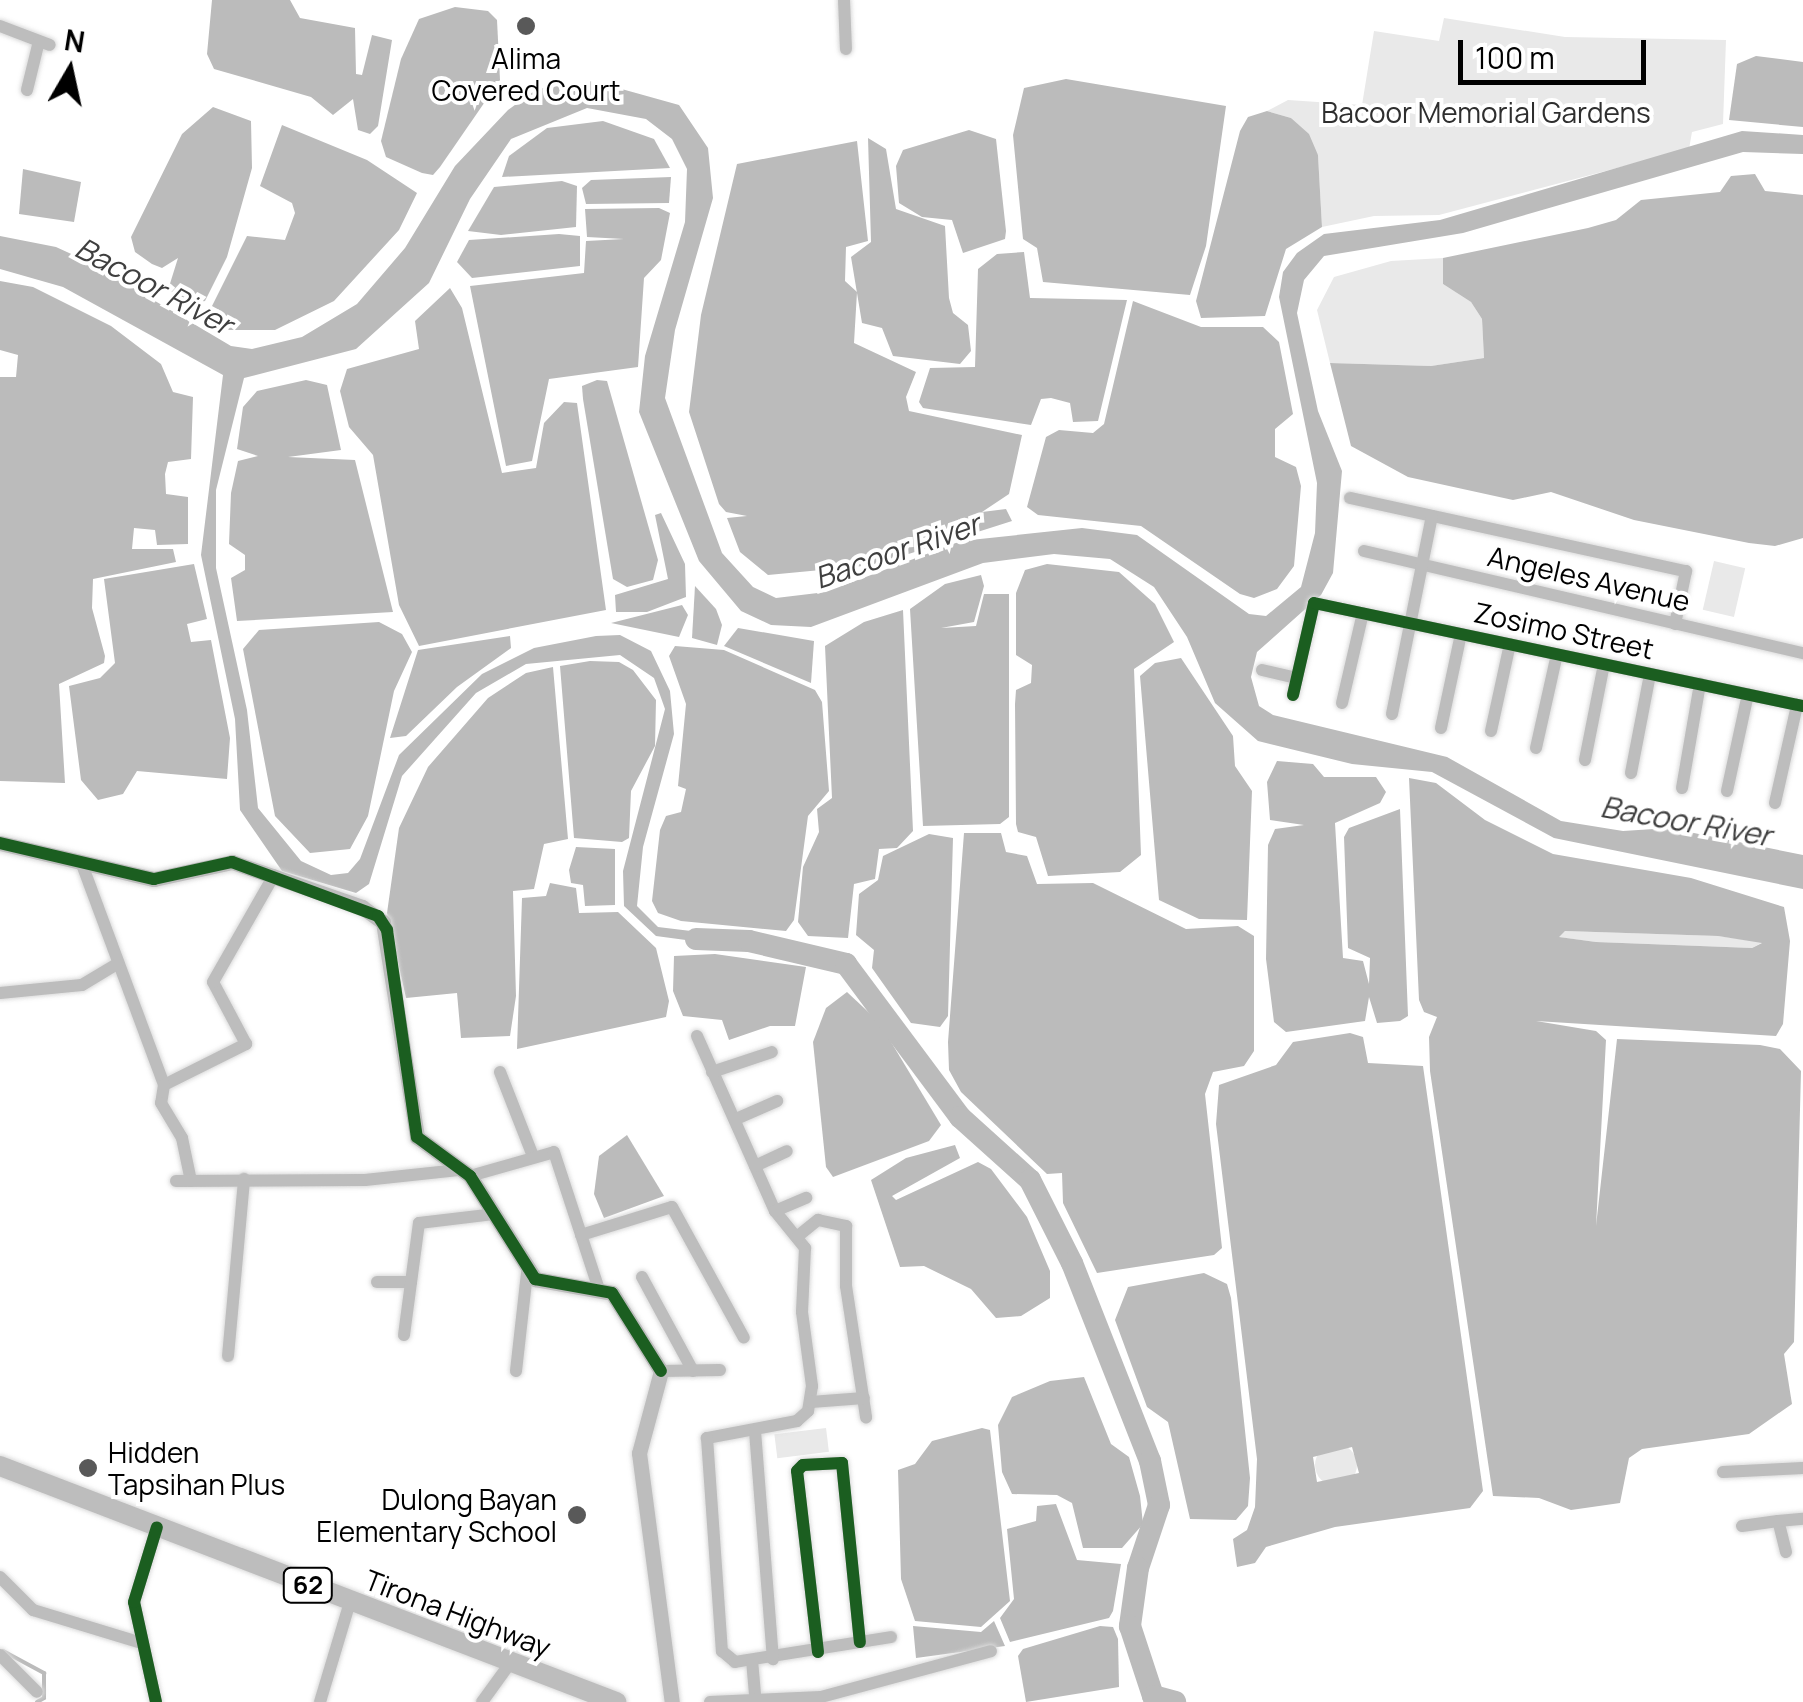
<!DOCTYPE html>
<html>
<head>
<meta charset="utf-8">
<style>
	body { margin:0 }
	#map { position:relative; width:1803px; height:1702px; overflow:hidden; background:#fff; font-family:Manrope,sans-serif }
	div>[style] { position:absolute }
	.green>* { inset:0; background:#e9e9e9; transform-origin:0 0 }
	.round { border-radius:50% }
	.water>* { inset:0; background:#bbb }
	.stream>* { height:4px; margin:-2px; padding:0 2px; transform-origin:2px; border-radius:2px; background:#bbb }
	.river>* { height:22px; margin:-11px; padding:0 11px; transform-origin:11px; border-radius:11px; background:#bbb }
	.roads { filter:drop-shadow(0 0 2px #dbdbdb) drop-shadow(0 0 2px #dbdbdb) }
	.minor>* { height:12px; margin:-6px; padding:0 6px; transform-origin:6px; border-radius:6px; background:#bdbdbd }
	.tertiary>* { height:15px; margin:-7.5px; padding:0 7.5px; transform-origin:7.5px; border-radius:7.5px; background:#bdbdbd }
	.primary>* { height:20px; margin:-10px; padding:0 10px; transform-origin:10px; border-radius:10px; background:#bdbdbd }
	.cycleway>* { height:12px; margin:-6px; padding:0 6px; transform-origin:6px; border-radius:6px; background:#1b5e20 }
	.dots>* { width:28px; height:28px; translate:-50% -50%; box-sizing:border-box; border:5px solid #fff; border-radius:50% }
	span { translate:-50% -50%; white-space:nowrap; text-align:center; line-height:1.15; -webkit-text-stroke:8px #fff; paint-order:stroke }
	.shield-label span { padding:2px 8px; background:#fff; border:2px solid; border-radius:8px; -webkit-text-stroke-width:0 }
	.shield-label { font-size:25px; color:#000; font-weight:700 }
	.poi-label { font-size:28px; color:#000 }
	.left { translate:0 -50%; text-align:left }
	.right { translate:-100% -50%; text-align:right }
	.park-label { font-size:28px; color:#2e2e2e }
	.street-label { font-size:28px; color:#000 }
	.water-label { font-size:30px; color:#3f3f3f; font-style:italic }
	.north { position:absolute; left:20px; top:20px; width:100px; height:100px; -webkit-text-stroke:8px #fff; paint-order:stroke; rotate:9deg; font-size:28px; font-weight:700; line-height:40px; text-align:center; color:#000 }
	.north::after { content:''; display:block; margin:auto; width:35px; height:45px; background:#000; clip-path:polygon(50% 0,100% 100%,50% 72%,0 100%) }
	.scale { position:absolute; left:1458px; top:40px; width:188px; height:45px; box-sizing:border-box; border:5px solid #000; border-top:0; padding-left:12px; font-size:30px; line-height:35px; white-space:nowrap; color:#000; -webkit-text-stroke:8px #fff; paint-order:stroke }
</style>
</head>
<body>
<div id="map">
	<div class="green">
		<div style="clip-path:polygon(1444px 18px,1565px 37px,1726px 40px,1723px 124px,1692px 132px,1689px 149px,1439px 215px,1374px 216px,1322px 227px,1318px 155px,1291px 118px,1267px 111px,1288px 100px,1362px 105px,1374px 31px,1439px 41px)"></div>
		<div style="clip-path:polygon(1443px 258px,1443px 284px,1471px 302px,1482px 319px,1484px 358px,1431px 366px,1330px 363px,1317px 310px,1334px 277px,1391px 261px)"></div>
		<div style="left:1714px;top:561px;width:32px;height:50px;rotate:13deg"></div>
		<div style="clip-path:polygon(1565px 931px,1718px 936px,1763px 942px,1752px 948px,1596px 942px,1558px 937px)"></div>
		<div style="left:826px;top:1428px;width:24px;height:52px;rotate:83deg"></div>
		<div class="round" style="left:1315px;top:1444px;width:42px;height:42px"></div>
	</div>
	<div class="water">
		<div style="clip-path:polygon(212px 0,290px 0,300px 18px,355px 28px,356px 74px,362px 75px,372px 35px,392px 40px,378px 126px,370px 134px,358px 130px,353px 99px,333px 115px,311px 97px,214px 69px,207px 54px)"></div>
		<div style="clip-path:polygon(455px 7px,488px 11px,497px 20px,500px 80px,440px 167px,433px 175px,422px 173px,386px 157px,381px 141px,401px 59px,419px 19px)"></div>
		<div style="clip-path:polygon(1756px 56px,1803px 62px,1803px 127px,1729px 120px,1737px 64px)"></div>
		<div style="clip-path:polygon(1066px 79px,1226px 106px,1206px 246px,1190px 295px,1043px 282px,1037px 248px,1023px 239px,1013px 135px,1024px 88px)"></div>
		<div style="clip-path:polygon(593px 81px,679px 105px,708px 148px,713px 198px,675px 330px,665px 398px,722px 553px,753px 587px,776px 598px,826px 592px,961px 541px,1082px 528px,1137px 535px,1249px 614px,1266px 616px,1301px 587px,1315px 533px,1317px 483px,1279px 297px,1283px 272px,1297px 253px,1324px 234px,1440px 220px,1742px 131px,1803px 135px,1803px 154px,1743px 152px,1463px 233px,1324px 256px,1304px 280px,1297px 313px,1318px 411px,1342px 471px,1333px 573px,1321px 595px,1257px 652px,1251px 677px,1259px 706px,1273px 715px,1447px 757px,1561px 821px,1623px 831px,1669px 828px,1803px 855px,1803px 889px,1554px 838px,1432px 772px,1352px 764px,1258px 741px,1215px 703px,1187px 637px,1154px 587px,1110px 559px,1054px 554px,983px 563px,811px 627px,771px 625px,741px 611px,699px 561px,639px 412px,645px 356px,685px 222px,687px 169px,672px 139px,646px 119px,587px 108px,511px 139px,470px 199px,429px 283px,356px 349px,244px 378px,216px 490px,216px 568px,247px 710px,258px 808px,301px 861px,331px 875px,348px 873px,360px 859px,399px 755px,482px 674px,534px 648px,596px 636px,620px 635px,651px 651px,670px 691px,674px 734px,643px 847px,637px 906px,658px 927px,724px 935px,723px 945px,656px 936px,624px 906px,623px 871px,665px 709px,654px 678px,620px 655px,526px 664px,476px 693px,402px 776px,369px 884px,356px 893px,282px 871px,240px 810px,235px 719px,201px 555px,223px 375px,63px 287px,0 269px,0 236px,56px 247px,91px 263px,231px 346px,252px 349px,302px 337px,357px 304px,405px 248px,455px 166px,508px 110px,537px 89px)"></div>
		<div style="clip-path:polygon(213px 107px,251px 121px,252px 168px,227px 257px,205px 301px,192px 304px,168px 290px,178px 258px,162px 268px,152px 264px,135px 252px,131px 237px,182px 134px)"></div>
		<div style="clip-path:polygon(1267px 111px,1291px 118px,1309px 134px,1318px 155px,1322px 227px,1286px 249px,1265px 316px,1201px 318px,1196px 301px,1240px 131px,1248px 117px)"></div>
		<div style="clip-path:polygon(603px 121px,654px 139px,670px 168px,502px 177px,509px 156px,547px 128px)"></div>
		<div style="clip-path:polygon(282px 125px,367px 160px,417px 193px,399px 230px,334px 301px,275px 330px,229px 330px,215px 319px,212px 306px,247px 236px,285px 240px,295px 213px,292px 203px,260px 186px)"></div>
		<div style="clip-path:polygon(969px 130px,996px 139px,1006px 231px,1005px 239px,963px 253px,952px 220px,922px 217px,899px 203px,896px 166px,903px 150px)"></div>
		<div style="clip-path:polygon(868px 138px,886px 149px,896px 209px,945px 226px,949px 298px,953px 313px,968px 325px,971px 351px,960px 364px,893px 356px,882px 328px,862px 323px,851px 257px,871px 242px)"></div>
		<div style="clip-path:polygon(857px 141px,868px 241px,846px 247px,845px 281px,857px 292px,854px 343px,916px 372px,906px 397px,909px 411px,1022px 435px,1009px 494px,982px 512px,1006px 509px,1012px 521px,874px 565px,768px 575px,740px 552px,727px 518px,747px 516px,726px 512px,719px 504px,689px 412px,701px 315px,737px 164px)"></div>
		<div style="clip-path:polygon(23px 169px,81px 182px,74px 222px,19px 214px)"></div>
		<div style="clip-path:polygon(1755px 174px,1765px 191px,1803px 195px,1803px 538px,1775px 546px,1749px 543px,1634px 520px,1551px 492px,1513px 500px,1408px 477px,1351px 446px,1330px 363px,1431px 366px,1484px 358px,1482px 319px,1471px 302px,1443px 284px,1443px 258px,1588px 228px,1616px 220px,1641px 200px,1720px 192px,1731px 176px)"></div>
		<div style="clip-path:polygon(671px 177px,669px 203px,586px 204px,582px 188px,591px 180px)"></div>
		<div style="clip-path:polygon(562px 181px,577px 186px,576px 227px,501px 235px,468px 231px,494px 187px)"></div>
		<div style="clip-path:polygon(659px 208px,670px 213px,661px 260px,644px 278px,638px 367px,549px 379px,532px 461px,506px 466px,470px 286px,584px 273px,586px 241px,624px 239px,587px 237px,585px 209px)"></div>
		<div style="clip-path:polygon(559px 234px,580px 236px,580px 266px,472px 278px,457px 262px,469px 240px)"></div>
		<div style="clip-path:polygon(1024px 252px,1030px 298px,1127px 300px,1098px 421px,1073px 422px,1070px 403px,1051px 398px,1041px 399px,1031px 425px,923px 408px,919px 402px,930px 368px,975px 367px,978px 269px,997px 254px)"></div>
		<div style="clip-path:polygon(0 281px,33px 287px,111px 326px,161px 364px,173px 392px,193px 397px,191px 459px,168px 462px,165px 474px,166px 494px,188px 497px,188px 544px,157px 545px,155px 530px,134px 528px,132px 549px,173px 549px,176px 562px,93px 579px,92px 608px,105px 656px,104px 663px,59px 684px,65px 783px,0 781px,0 377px,16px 377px,18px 355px,0 350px)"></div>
		<div style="clip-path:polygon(450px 288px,462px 308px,502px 473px,536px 468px,544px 423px,564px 402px,577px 403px,606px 610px,419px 646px,399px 605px,373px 455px,349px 427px,340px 391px,347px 369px,419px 349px,415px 321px)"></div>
		<div style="clip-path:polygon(1133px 301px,1201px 327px,1263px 327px,1279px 342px,1293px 414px,1275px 429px,1275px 457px,1296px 467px,1301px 486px,1294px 566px,1277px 589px,1254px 598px,1240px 594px,1141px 526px,1038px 515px,1027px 507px,1046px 437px,1059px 430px,1093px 433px,1104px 424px)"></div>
		<div style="clip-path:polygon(306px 380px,327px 385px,341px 450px,288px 457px,355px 460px,393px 612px,237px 621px,231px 578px,245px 570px,245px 555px,229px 544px,231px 493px,238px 461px,258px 456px,237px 449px,243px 407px,257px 391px)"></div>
		<div style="clip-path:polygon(597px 380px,607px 381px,658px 560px,653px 580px,627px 587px,613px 579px,583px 399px,582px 386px)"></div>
		<div style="clip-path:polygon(661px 513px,685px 564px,686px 597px,647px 612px,616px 612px,615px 595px,668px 579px,655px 515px)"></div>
		<div style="clip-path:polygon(194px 564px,207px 619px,187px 624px,191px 642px,211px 640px,230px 738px,227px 779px,137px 771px,123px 794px,98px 800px,81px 780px,69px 686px,100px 678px,115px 663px,104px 579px)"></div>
		<div style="clip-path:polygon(1047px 564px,1119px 572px,1155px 604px,1174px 642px,1134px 669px,1141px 855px,1120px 872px,1048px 876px,1036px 837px,1018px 832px,1016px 824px,1015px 704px,1016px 690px,1031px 683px,1032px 665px,1016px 655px,1016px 593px,1025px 570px)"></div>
		<div style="clip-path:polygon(981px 575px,984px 586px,974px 622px,941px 628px,976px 626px,984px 594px,1009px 594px,1009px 817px,1000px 824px,923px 826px,910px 609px,945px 584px)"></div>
		<div style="clip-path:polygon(695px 586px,716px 609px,722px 625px,717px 645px,692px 638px)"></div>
		<div style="clip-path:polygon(682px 605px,688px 615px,679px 637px,611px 623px)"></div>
		<div style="clip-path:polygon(903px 610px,913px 831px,897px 848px,879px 849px,875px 879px,854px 884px,848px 938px,808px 936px,798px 922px,803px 867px,819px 832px,817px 809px,832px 798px,825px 646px,864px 622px)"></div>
		<div style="clip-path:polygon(379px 622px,402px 634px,412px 652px,394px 691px,368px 816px,350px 849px,310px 853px,275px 816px,243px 649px,259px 630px)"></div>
		<div style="clip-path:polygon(738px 628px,814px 641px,811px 683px,724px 646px)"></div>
		<div style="clip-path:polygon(510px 636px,511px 648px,457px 687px,406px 736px,390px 738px,418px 650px)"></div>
		<div style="clip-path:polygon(675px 646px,724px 650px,815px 690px,822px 702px,829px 791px,808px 816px,794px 920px,786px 931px,681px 921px,658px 913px,652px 901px,660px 830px,666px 816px,681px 812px,686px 789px,678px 786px,686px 704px,669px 656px)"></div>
		<div style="clip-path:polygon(1181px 658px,1233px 736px,1235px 766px,1252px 791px,1247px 920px,1199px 919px,1159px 900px,1140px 676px,1155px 663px)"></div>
		<div style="clip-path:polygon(590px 661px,619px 662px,633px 670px,656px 700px,655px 746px,631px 791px,629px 838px,622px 842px,574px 838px,560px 666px)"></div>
		<div style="clip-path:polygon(553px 667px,568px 839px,544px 844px,534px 889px,513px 891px,516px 996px,510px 1036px,461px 1038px,457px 993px,406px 998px,387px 913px,399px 828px,428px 767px,488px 698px,526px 673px)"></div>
		<div style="clip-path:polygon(1277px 761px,1313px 764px,1324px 777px,1376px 777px,1386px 792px,1380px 803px,1335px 823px,1343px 958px,1363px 961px,1369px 984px,1370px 958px,1348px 948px,1344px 837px,1349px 828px,1400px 809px,1408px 1016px,1400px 1021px,1377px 1023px,1369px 997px,1365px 1021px,1286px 1032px,1274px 1022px,1266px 959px,1268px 845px,1275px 829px,1304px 825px,1270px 820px,1267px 782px)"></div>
		<div style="clip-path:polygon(evenodd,1409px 778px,1436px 783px,1485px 820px,1553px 854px,1691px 878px,1784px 907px,1790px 941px,1783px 1024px,1776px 1036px,1536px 1021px,1596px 1031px,1606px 1040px,1596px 1226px,1617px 1039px,1760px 1045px,1780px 1049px,1801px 1071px,1794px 1342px,1784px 1354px,1792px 1404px,1749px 1434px,1642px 1449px,1629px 1458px,1620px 1503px,1571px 1510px,1539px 1498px,1493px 1496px,1430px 1071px,1429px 1037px,1437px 1017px,1424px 1012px,1419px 1000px,1409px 778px,1565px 931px,1718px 936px,1762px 943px,1752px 948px,1596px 942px,1559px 937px,1565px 931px)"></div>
		<div style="clip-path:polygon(964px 833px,1001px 833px,1006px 852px,1027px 856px,1037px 884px,1093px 883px,1186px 929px,1238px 926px,1254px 936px,1254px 1051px,1244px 1066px,1213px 1072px,1205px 1094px,1222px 1248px,1214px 1255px,1097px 1273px,1063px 1203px,1062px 1173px,1047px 1174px,961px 1092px,949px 1070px,948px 1042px)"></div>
		<div style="clip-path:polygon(929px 834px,953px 838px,948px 1016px,940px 1027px,911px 1023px,872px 968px,874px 950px,856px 935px,859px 894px,878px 880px,883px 856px)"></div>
		<div style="clip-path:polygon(576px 847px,615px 849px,615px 905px,585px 906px,583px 885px,571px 883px,569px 870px)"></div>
		<div style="clip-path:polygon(550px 883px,576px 888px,579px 913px,618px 912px,656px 948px,669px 1001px,666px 1017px,517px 1049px,522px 898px,546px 896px)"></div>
		<div style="clip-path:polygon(715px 954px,806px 967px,795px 1026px,770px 1026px,729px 1040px,722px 1020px,683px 1016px,673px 991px,674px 956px)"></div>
		<div style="clip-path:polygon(847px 992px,879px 1022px,941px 1125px,929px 1141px,833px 1177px,826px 1167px,813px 1042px,826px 1008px)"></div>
		<div style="clip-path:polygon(evenodd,1350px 1033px,1363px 1037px,1368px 1063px,1423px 1066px,1483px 1491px,1470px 1508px,1335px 1527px,1266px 1547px,1255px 1563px,1237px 1567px,1233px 1539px,1247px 1530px,1255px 1507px,1257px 1459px,1216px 1124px,1219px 1085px,1276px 1065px,1293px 1042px,1350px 1033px,1352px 1447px,1359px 1473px,1317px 1482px,1313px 1457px,1352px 1447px)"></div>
		<div style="clip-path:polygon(627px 1135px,664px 1196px,604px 1218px,594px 1194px,599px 1156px)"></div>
		<div style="clip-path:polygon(955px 1145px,960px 1158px,892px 1196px,896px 1200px,978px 1162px,991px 1169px,1027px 1217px,1050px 1271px,1050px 1298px,1021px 1316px,996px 1318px,971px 1289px,924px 1266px,900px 1267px,871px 1180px,906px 1158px)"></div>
		<div style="clip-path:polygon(1204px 1273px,1227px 1284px,1231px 1298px,1250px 1478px,1248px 1506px,1236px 1520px,1190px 1519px,1168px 1422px,1147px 1407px,1115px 1320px,1128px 1287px)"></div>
		<div style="clip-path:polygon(1084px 1377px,1111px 1444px,1129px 1457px,1140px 1496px,1143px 1524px,1122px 1548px,1083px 1548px,1072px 1503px,1057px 1495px,1012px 1494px,1002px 1472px,998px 1425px,1012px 1397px,1050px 1381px)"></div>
		<div style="clip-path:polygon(982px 1428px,990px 1430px,1010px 1601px,981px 1627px,915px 1621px,901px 1579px,898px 1470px,915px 1464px,932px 1441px)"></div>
		<div style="clip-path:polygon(1056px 1504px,1077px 1560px,1121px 1564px,1113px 1611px,1109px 1618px,1010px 1642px,1000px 1618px,1014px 1599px,1007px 1529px,1036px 1521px,1037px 1506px)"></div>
		<div style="clip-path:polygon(994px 1621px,1005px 1646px,916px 1658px,913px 1626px,981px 1632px)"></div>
		<div style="clip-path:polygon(1100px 1626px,1113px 1627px,1118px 1639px,1119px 1687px,1026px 1702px,1018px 1656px,1023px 1649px)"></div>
	</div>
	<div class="stream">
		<div style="left:3px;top:1651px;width:47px;rotate:28.2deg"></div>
		<div style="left:44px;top:1673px;width:25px;rotate:90deg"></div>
		<div style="left:44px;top:1698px;width:8px;rotate:150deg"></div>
	</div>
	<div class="river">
		<div style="left:696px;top:939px;width:53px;rotate:2.2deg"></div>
		<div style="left:749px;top:941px;width:100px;rotate:13.3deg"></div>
		<div style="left:846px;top:964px;width:191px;rotate:53.3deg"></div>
		<div style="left:960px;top:1117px;width:94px;rotate:42deg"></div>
		<div style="left:1030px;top:1180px;width:93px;rotate:63.2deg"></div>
		<div style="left:1072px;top:1263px;width:213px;rotate:68.5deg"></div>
		<div style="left:1150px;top:1461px;width:45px;rotate:78.4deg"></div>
		<div style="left:1159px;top:1505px;width:66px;rotate:108.4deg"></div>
		<div style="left:1138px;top:1568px;width:59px;rotate:97.9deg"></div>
		<div style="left:1130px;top:1626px;width:74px;rotate:71.8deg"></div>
		<div style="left:1153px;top:1696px;width:23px;rotate:15deg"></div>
	</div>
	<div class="roads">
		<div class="minor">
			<div style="left:844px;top:0;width:49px;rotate:87.7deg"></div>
			<div style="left:0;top:26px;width:53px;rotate:20.8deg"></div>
			<div style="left:27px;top:90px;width:50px;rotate:-76.2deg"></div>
			<div style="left:1350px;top:498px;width:344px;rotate:12.3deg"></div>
			<div style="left:1686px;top:571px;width:54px;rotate:101.7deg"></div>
			<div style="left:1364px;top:551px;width:451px;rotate:13.1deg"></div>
			<div style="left:1262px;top:670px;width:36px;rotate:13deg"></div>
			<div style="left:1293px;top:695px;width:94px;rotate:-77.1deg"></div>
			<div style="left:1314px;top:603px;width:500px;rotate:11.9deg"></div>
			<div style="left:1342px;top:703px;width:92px;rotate:-76.9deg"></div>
			<div style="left:1392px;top:714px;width:202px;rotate:-78.6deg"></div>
			<div style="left:1441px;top:728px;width:96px;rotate:-78deg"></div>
			<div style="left:1491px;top:731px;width:89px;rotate:-77.7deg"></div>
			<div style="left:1536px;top:748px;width:96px;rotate:-77.4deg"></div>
			<div style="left:1585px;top:760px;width:98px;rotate:-78.8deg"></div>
			<div style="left:1631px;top:773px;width:101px;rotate:-79.1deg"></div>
			<div style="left:1682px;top:788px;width:106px;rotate:-80.2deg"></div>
			<div style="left:1727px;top:791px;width:99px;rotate:-77.8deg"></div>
			<div style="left:1775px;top:803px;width:100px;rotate:-77.3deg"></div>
			<div style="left:83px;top:867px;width:233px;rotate:69.6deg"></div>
			<div style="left:164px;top:1085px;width:92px;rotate:-26.6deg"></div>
			<div style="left:246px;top:1044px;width:70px;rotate:-118deg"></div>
			<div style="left:213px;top:982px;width:123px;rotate:-60.3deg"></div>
			<div style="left:0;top:993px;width:82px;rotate:-5.6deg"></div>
			<div style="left:82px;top:985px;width:41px;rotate:-31deg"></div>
			<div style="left:697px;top:1036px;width:192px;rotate:66deg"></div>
			<div style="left:775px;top:1211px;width:48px;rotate:51deg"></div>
			<div style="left:805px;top:1248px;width:64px;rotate:92.7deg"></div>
			<div style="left:802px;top:1312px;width:75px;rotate:82.3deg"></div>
			<div style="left:812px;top:1386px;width:25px;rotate:99deg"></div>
			<div style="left:808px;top:1411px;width:15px;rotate:138deg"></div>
			<div style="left:797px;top:1421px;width:92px;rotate:169.3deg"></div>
			<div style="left:707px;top:1438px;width:214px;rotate:86deg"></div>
			<div style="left:722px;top:1651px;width:17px;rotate:40deg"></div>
			<div style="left:735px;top:1662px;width:158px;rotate:-9.1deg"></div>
			<div style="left:500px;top:1072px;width:90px;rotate:68.6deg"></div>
			<div style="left:712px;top:1072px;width:63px;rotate:-18.4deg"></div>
			<div style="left:164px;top:1085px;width:18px;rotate:99deg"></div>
			<div style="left:161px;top:1103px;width:41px;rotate:59deg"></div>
			<div style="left:182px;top:1138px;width:44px;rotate:78.2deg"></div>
			<div style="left:736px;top:1119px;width:45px;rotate:-23.7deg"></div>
			<div style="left:755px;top:1166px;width:35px;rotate:-25deg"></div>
			<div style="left:470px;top:1176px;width:87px;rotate:-15.9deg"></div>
			<div style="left:554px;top:1152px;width:142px;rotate:71.9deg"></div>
			<div style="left:176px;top:1181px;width:189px;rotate:-0.3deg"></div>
			<div style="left:365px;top:1180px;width:94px;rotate:-6.1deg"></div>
			<div style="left:775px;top:1211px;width:34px;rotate:-23deg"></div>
			<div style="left:581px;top:1235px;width:95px;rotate:-17.1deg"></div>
			<div style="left:672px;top:1207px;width:149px;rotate:61.2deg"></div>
			<div style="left:798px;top:1236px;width:26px;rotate:-39deg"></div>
			<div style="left:818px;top:1220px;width:29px;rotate:12deg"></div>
			<div style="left:846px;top:1226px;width:60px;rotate:90deg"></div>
			<div style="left:846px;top:1286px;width:133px;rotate:81.3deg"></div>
			<div style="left:642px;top:1277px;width:107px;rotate:61.5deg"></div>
			<div style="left:377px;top:1282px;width:34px"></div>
			<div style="left:404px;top:1335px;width:113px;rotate:-82.4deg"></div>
			<div style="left:419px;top:1223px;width:77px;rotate:-6.8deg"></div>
			<div style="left:228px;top:1356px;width:178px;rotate:-84.8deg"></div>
			<div style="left:516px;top:1371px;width:99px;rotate:-83.6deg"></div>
			<div style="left:661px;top:1371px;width:59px;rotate:-1deg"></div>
			<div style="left:811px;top:1402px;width:53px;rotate:-4.3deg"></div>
			<div style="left:755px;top:1431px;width:229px;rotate:85.5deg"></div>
			<div style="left:1723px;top:1472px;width:80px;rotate:-2.9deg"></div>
			<div style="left:1742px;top:1526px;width:36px;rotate:-8deg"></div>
			<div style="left:1786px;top:1552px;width:32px;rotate:-104deg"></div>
			<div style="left:1778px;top:1521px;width:25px;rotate:-5deg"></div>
			<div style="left:0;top:1577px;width:47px;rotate:45deg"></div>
			<div style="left:33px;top:1610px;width:110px;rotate:16.9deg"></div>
			<div style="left:818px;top:1652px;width:182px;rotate:-96.6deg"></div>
			<div style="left:797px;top:1471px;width:8px;rotate:-45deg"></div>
			<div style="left:803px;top:1465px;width:39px;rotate:-3deg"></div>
			<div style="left:842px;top:1463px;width:180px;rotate:84.3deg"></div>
			<div style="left:0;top:1655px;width:52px;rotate:45deg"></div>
			<div style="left:752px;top:1660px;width:38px;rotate:85deg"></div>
			<div style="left:156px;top:1702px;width:102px;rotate:-102.4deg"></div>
			<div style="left:134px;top:1602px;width:78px;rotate:-73deg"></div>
			<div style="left:320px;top:1702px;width:104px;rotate:-73.3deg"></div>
			<div style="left:482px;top:1702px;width:49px;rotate:-54.1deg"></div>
			<div style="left:710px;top:1702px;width:111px;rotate:-2.6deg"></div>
			<div style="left:821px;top:1697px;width:176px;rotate:-15.1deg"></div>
		</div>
		<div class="tertiary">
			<div style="left:0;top:843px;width:158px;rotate:13.2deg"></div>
			<div style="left:154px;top:879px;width:80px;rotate:-12.3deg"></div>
			<div style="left:232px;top:862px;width:138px;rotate:19.1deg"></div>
			<div style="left:362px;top:907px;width:26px;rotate:36deg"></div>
			<div style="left:383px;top:922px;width:218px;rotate:81deg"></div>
			<div style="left:417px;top:1137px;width:66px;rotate:36.3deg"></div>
			<div style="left:470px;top:1176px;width:122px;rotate:57.7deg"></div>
			<div style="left:535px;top:1279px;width:78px;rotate:10.3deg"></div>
			<div style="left:612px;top:1293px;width:92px;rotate:57.9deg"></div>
			<div style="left:661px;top:1371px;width:85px;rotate:105deg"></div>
			<div style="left:639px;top:1453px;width:251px;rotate:82.5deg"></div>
		</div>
		<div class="primary">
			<div style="left:0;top:1466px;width:660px;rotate:20.96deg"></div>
		</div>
	</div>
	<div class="cycleway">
		<div style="left:1293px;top:695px;width:94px;rotate:-77.1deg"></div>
		<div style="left:1314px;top:603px;width:500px;rotate:11.9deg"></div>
		<div style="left:0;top:843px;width:158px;rotate:13.2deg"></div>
		<div style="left:154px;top:879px;width:80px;rotate:-12.3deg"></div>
		<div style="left:232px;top:862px;width:156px;rotate:20.3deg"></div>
		<div style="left:378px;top:916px;width:17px;rotate:57deg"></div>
		<div style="left:387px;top:930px;width:209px;rotate:81.8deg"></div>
		<div style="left:417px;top:1137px;width:66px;rotate:36.3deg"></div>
		<div style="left:470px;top:1176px;width:122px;rotate:57.7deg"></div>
		<div style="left:535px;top:1279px;width:78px;rotate:10.3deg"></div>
		<div style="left:612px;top:1293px;width:92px;rotate:57.9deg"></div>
		<div style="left:818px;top:1652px;width:182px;rotate:-96.6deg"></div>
		<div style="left:797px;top:1471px;width:8px;rotate:-45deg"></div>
		<div style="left:803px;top:1465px;width:39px;rotate:-3deg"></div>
		<div style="left:842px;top:1463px;width:180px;rotate:84.3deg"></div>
		<div style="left:156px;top:1702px;width:102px;rotate:-102.4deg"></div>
		<div style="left:134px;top:1602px;width:78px;rotate:-73deg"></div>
	</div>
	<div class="dots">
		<div style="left:526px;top:26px;background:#595959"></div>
		<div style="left:88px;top:1468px;background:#595959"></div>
		<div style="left:577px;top:1515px;background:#595959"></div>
	</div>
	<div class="shield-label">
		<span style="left:308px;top:1585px">62</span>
	</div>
	<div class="poi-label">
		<span style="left:526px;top:74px">Alima<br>Covered Court</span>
		<span class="left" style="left:108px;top:1468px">Hidden<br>Tapsihan Plus</span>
		<span class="right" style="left:557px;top:1515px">Dulong Bayan<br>Elementary School</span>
	</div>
	<div class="park-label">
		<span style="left:1486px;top:112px">Bacoor Memorial Gardens</span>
	</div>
	<div class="street-label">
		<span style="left:1589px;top:578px;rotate:13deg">Angeles Avenue</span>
		<span style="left:1564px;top:630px;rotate:12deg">Zosimo Street</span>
		<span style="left:458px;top:1613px;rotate:21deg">Tirona Highway</span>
	</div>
	<div class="water-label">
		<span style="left:154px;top:286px;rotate:28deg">Bacoor River</span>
		<span style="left:897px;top:551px;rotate:-19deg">Bacoor River</span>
		<span style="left:1686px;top:821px;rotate:10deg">Bacoor River</span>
	</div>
	<div class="north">N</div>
	<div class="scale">100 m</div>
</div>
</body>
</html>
